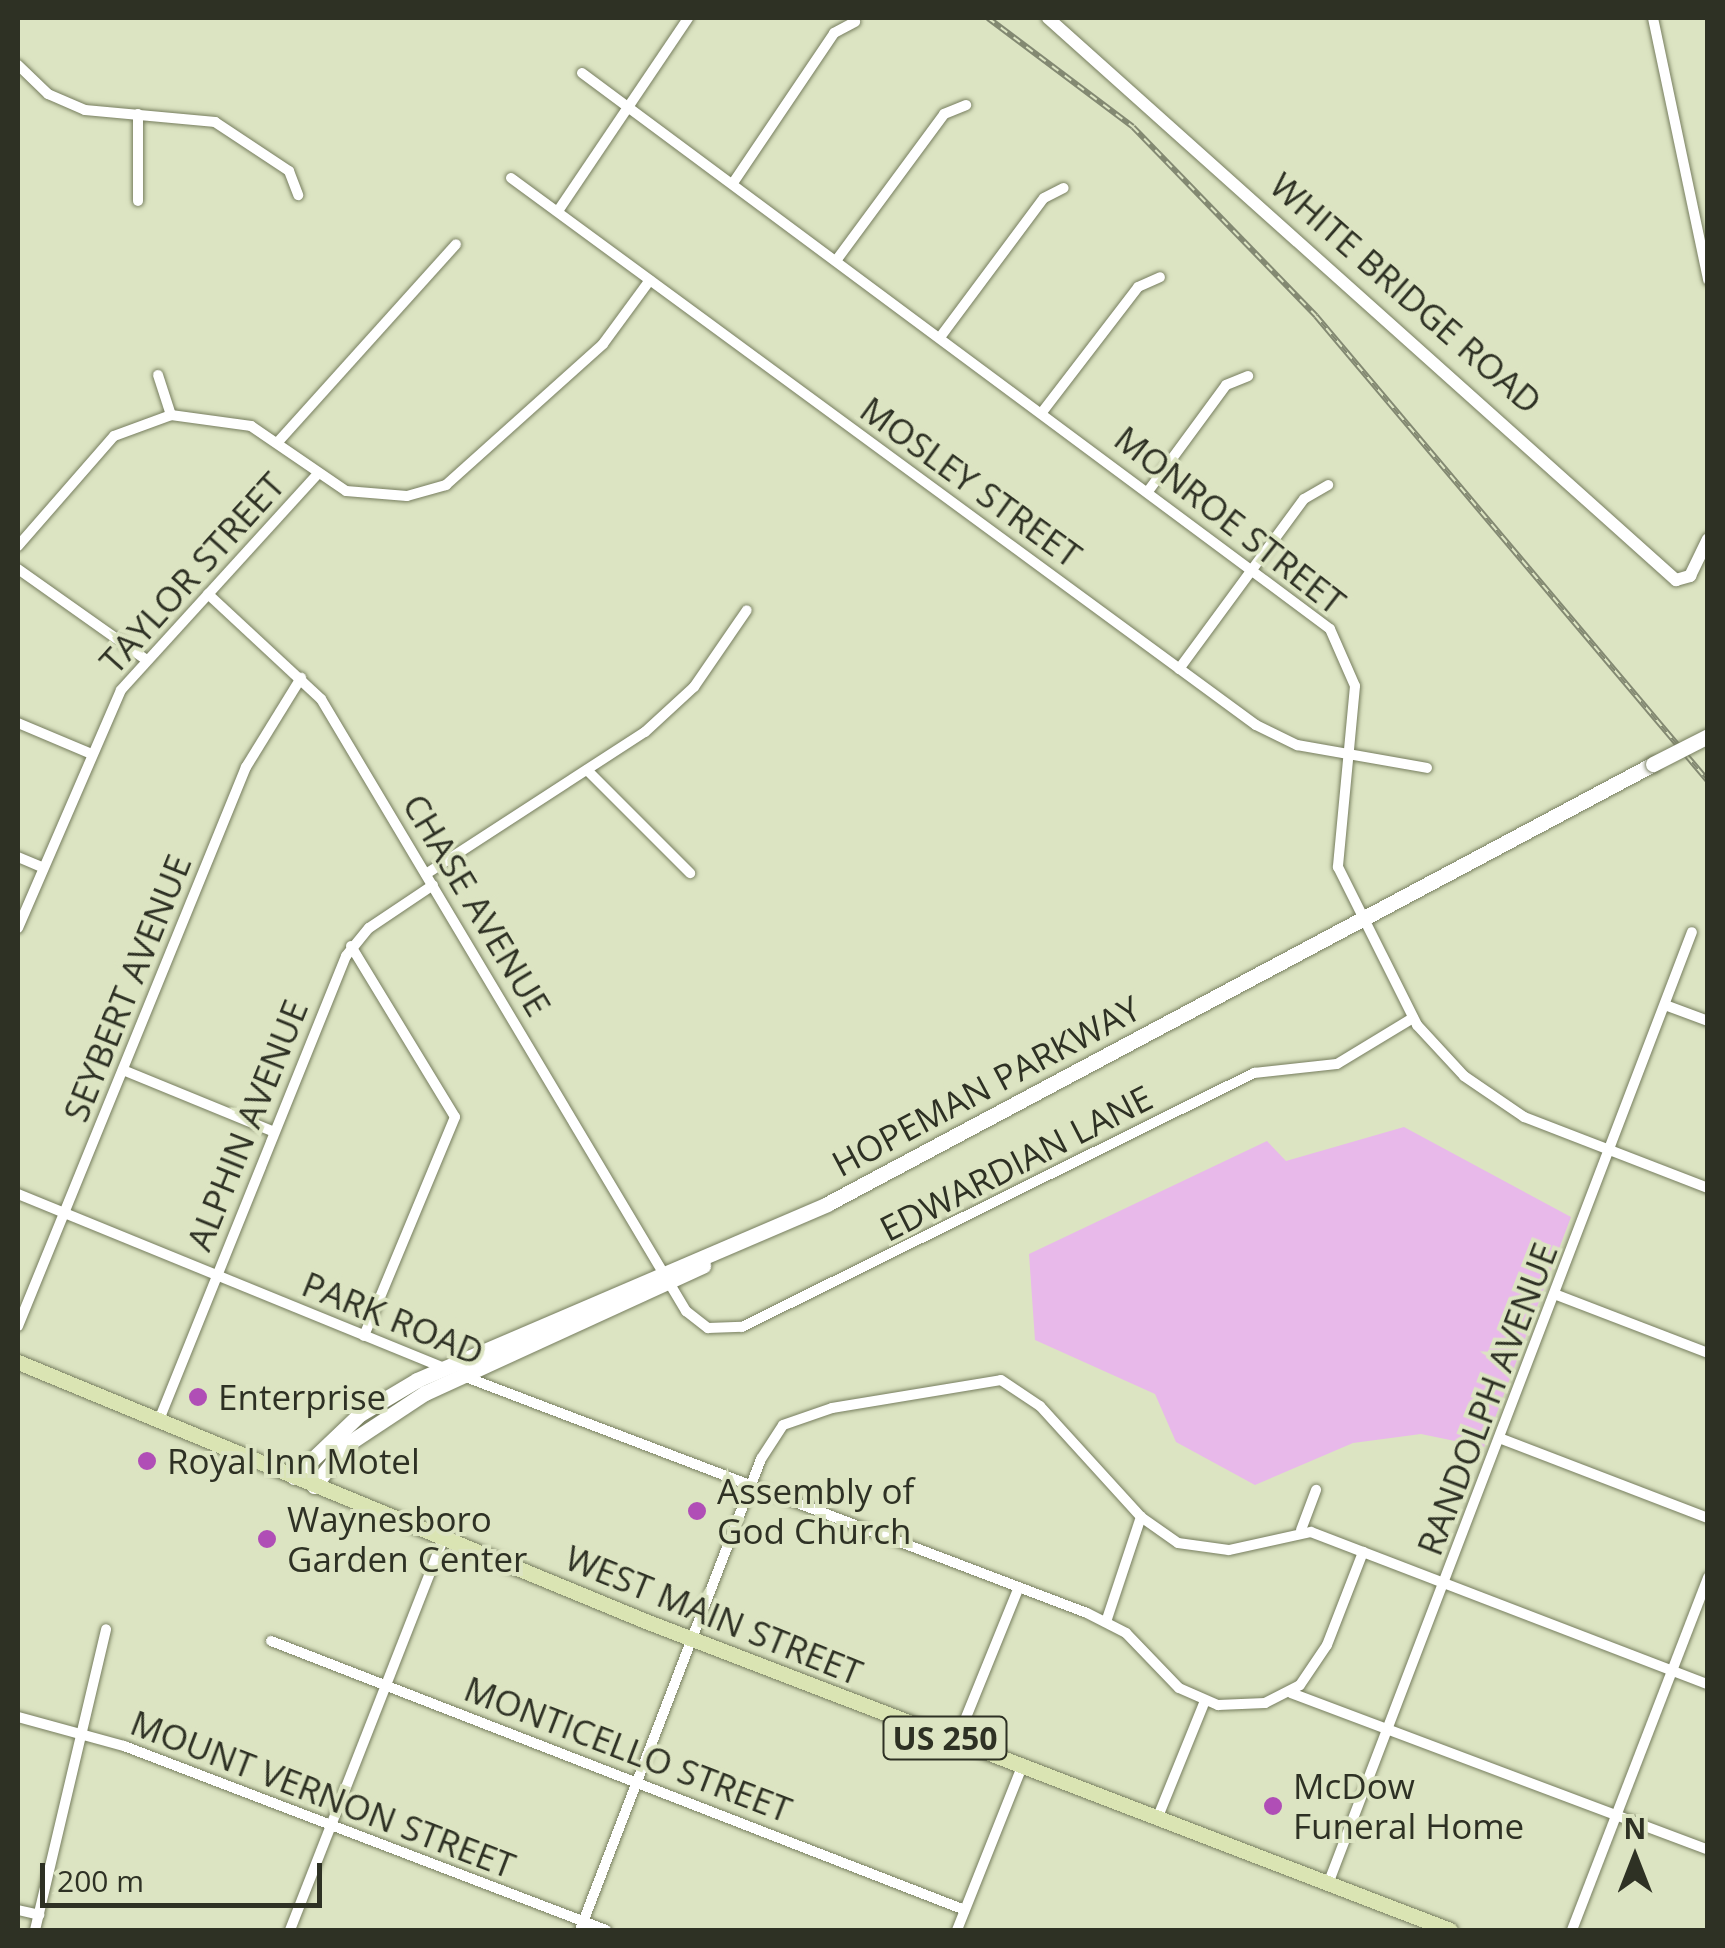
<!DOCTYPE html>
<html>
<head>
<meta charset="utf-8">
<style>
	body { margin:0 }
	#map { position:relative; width:1725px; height:1948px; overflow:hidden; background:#dce4c2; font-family:"Open Sans",sans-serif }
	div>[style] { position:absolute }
	.green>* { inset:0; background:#e8b9ea }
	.roads { filter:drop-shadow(0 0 2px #777e5f) drop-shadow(0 0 2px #777e5f) }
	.minor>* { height:10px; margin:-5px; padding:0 5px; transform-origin:5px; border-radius:5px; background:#fff }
	.tertiary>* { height:12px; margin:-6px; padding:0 6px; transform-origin:6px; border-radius:6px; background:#fff }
	.secondary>* { height:15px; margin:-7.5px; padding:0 7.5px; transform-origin:7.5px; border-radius:7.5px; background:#fff }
	.primary>* { height:15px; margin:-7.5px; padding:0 7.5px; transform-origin:7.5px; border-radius:7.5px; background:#dae4b3 }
	.rail>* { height:6px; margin-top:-3px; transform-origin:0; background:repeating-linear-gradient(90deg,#dce4c2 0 8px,#838972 0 16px); box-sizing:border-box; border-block:2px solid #838972 }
	.bridges { filter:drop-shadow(0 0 2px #777e5f) drop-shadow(0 0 2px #777e5f) }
	.secondary-bridge>* { height:15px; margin:-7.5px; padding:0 7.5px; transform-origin:7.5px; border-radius:7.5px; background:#fff }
	.dots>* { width:28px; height:28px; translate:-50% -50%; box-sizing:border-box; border:5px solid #dce4c2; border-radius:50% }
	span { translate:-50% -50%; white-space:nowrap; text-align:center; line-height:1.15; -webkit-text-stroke:8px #dce4c2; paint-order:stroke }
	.shield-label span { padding:2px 8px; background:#dce4c2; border:2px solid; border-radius:8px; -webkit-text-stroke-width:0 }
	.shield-label { font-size:32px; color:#2e3124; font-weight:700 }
	.street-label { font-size:35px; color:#2e3124 }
	.poi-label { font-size:35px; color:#2e3124 }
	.left { translate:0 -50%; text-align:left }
	.frame { position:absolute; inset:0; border:20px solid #2e3124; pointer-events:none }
	.north { position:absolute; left:1585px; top:1808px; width:100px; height:100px; -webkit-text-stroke:8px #dce4c2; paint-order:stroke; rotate:0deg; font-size:28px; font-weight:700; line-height:40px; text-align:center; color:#2e3124 }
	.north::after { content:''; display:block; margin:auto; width:35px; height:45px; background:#2e3124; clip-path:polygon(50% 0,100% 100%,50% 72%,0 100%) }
	.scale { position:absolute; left:40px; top:1863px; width:282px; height:45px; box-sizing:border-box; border:5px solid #2e3124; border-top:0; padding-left:12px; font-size:30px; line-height:35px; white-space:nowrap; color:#2e3124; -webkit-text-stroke:8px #dce4c2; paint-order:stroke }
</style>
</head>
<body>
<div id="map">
	<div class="green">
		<div style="clip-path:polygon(1404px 1127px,1571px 1217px,1484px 1447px,1421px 1434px,1353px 1443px,1255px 1485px,1176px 1442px,1155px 1394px,1035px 1340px,1029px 1254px,1267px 1141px,1286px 1161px)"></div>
	</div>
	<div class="roads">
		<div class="minor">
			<div style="left:1653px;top:18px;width:268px;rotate:78.1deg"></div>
			<div style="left:18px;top:65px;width:42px;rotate:44deg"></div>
			<div style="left:48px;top:94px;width:40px;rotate:23.4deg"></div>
			<div style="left:85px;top:110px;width:131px;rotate:5.3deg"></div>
			<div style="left:215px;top:122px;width:89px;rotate:33.5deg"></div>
			<div style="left:289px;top:171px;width:26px;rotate:69deg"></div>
			<div style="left:582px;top:73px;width:932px;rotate:36.62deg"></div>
			<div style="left:1330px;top:629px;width:62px;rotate:66.3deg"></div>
			<div style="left:1355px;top:686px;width:182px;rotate:95.4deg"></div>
			<div style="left:1338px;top:867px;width:177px;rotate:63.4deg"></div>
			<div style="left:1417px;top:1025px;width:69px;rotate:47.3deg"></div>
			<div style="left:1464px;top:1076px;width:73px;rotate:34.3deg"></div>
			<div style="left:1524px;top:1117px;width:197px;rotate:21.1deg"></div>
			<div style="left:138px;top:114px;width:87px;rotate:90deg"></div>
			<div style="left:511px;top:178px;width:924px;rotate:36.29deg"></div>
			<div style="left:1256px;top:725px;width:46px;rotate:26deg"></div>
			<div style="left:1297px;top:745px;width:132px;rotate:10deg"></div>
			<div style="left:733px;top:183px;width:181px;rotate:-56deg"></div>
			<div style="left:834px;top:33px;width:24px;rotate:-28deg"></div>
			<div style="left:558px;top:211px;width:233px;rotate:-56deg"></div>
			<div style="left:838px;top:258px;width:179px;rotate:-53.6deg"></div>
			<div style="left:944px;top:114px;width:24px;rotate:-22deg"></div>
			<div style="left:941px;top:336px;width:172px;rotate:-53.3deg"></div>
			<div style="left:1044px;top:198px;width:22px;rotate:-27deg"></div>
			<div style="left:158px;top:375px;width:42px;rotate:72deg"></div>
			<div style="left:1043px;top:411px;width:156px;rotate:-52.5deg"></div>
			<div style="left:1138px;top:287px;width:24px;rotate:-24deg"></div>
			<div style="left:278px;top:442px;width:266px;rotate:-48deg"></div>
			<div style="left:1149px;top:490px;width:130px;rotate:-53.7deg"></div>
			<div style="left:1226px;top:385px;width:24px;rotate:-22deg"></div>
			<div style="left:18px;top:546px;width:146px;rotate:-48.9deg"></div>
			<div style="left:114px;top:436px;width:61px;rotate:-20.2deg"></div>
			<div style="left:171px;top:415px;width:81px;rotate:7.8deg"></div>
			<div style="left:251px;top:426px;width:115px;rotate:34.4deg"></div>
			<div style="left:346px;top:491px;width:61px;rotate:4.7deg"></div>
			<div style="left:407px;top:496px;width:41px;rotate:-15.8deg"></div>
			<div style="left:446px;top:485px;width:211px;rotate:-41.9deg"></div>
			<div style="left:603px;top:344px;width:79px;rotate:-53.7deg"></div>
			<div style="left:18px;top:569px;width:156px;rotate:35.3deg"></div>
			<div style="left:208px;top:594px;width:154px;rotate:42.9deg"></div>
			<div style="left:321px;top:699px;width:713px;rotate:59.19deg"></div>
			<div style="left:686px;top:1311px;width:28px;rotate:38deg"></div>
			<div style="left:708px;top:1328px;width:34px;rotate:-2deg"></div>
			<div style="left:742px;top:1327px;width:572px;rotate:-26.39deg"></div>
			<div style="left:1254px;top:1073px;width:83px;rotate:-6.2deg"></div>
			<div style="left:1337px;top:1064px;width:89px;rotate:-31.2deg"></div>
			<div style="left:1179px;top:669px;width:211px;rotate:-53.7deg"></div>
			<div style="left:1304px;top:499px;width:28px;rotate:-30deg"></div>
			<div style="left:18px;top:723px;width:77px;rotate:22.9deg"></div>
			<div style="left:587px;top:770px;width:146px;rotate:45deg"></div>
			<div style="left:18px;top:857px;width:26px;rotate:23deg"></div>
			<div style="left:426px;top:874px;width:261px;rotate:-33deg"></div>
			<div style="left:645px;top:732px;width:67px;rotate:-42.6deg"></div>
			<div style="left:694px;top:687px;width:93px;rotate:-55.5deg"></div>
			<div style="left:18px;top:928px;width:259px;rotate:-66.6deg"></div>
			<div style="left:121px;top:690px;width:290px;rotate:-47.7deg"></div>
			<div style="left:351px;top:946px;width:200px;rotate:58.7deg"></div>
			<div style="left:455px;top:1117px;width:237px;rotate:112.6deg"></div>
			<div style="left:1665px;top:1005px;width:46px;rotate:20.4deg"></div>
			<div style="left:123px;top:1070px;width:163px;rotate:22.3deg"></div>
			<div style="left:18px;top:1194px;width:463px;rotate:22.2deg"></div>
			<div style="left:1557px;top:1295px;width:162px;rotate:21deg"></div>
			<div style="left:18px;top:1326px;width:604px;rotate:-67.81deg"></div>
			<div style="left:246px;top:767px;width:105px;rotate:-58.3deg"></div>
			<div style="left:463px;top:1376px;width:667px;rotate:20.8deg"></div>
			<div style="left:1087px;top:1613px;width:44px;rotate:27.1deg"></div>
			<div style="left:1126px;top:1633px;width:76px;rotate:46.1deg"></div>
			<div style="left:1179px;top:1688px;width:43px;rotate:23.6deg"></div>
			<div style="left:1218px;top:1705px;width:47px;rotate:-2.4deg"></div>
			<div style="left:1265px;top:1703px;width:39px;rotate:-27deg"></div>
			<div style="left:1300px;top:1685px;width:48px;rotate:-56deg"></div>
			<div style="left:1327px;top:1645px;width:100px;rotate:-68.8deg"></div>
			<div style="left:159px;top:1420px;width:500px;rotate:-68.05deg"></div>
			<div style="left:346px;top:956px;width:36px;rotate:-51deg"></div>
			<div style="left:369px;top:928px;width:77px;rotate:-33.9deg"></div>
			<div style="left:1502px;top:1439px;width:221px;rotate:21deg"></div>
			<div style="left:1301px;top:1530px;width:43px;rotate:-69.4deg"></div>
			<div style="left:1106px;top:1622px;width:111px;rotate:-71.6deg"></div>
			<div style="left:271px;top:1641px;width:744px;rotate:21.19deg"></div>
			<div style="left:1291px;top:1693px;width:446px;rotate:20.6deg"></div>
			<div style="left:18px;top:1717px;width:110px;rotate:15.3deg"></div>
			<div style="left:124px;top:1746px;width:516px;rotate:20.89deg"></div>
			<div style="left:956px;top:1742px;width:165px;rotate:-67.9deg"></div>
			<div style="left:1157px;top:1819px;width:127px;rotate:-67.9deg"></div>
			<div style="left:1328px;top:1884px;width:1019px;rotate:-69.08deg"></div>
			<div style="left:18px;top:1910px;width:22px;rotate:13deg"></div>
			<div style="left:35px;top:1930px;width:309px;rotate:-76.7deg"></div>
			<div style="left:290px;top:1930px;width:420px;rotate:-68.6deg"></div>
			<div style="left:580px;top:1930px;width:505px;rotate:-68.98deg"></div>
			<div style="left:761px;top:1459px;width:40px;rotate:-57.1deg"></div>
			<div style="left:783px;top:1425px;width:52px;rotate:-19.1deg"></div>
			<div style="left:832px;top:1408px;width:171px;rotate:-9.4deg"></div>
			<div style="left:1001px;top:1380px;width:47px;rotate:33.7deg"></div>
			<div style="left:1040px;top:1406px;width:150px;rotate:47.7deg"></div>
			<div style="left:1141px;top:1517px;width:45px;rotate:35.1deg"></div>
			<div style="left:1178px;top:1543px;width:51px;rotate:7.8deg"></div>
			<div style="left:1229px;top:1550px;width:84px;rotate:-12.4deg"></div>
			<div style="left:1311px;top:1532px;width:425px;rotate:21deg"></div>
			<div style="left:957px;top:1930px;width:175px;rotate:-68.3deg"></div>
			<div style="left:1572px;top:1930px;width:378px;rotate:-68.9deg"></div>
		</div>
		<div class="tertiary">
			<div style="left:1048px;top:18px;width:843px;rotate:41.83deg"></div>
			<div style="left:1676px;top:580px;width:15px;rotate:-16deg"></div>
			<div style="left:1690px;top:576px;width:41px;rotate:-64.1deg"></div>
		</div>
		<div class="secondary">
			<div style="left:294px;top:1477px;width:91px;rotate:-43.7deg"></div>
			<div style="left:360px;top:1414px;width:66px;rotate:-30.8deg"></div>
			<div style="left:417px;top:1380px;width:446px;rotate:-23.2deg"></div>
			<div style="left:827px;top:1204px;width:936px;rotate:-28.04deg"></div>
			<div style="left:314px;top:1486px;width:52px;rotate:-52deg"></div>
			<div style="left:346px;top:1445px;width:95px;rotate:-33.4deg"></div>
			<div style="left:425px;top:1393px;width:306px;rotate:-24.6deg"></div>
		</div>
		<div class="primary">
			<div style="left:18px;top:1362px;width:682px;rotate:22.43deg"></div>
			<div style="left:648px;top:1622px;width:859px;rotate:21.01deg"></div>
		</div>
	</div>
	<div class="rail">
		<div style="left:988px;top:18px;width:181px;rotate:36.9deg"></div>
		<div style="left:1133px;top:127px;width:263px;rotate:45.9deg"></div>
		<div style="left:1316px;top:316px;width:608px;rotate:49.87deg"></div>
	</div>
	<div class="bridges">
		<div class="secondary-bridge">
			<div style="left:1653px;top:764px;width:62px;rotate:-27deg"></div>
		</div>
	</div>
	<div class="dots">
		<div style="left:198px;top:1397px;background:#b04eb6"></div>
		<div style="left:147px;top:1461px;background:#b04eb6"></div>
		<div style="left:697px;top:1511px;background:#b04eb6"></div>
		<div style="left:267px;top:1539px;background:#b04eb6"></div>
		<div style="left:1273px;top:1806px;background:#b04eb6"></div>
	</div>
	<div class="shield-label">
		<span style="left:945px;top:1738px">US 250</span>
	</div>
	<div class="street-label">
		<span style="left:1406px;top:293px;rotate:41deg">WHITE BRIDGE ROAD</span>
		<span style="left:971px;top:482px;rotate:36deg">MOSLEY STREET</span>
		<span style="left:1230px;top:520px;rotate:38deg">MONROE STREET</span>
		<span style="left:192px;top:573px;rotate:-48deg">TAYLOR STREET</span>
		<span style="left:477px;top:905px;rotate:59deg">CHASE AVENUE</span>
		<span style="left:127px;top:988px;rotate:-68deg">SEYBERT AVENUE</span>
		<span style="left:986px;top:1086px;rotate:-28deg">HOPEMAN PARKWAY</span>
		<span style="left:247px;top:1125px;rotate:-68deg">ALPHIN AVENUE</span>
		<span style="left:1016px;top:1163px;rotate:-27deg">EDWARDIAN LANE</span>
		<span style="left:393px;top:1318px;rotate:22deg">PARK ROAD</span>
		<span style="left:1487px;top:1399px;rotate:-69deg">RANDOLPH AVENUE</span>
		<span style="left:714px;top:1615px;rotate:22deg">WEST MAIN STREET</span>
		<span style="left:628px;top:1749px;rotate:21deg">MONTICELLO STREET</span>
		<span style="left:323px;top:1794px;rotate:21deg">MOUNT VERNON STREET</span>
	</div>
	<div class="poi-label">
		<span class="left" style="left:218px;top:1397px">Enterprise</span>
		<span class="left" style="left:167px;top:1461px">Royal Inn Motel</span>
		<span class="left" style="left:717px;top:1511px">Assembly of<br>God Church</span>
		<span class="left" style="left:287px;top:1539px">Waynesboro<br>Garden Center</span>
		<span class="left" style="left:1293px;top:1806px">McDow<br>Funeral Home</span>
	</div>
	<div class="frame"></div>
	<div class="north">N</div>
	<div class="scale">200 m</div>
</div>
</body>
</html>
